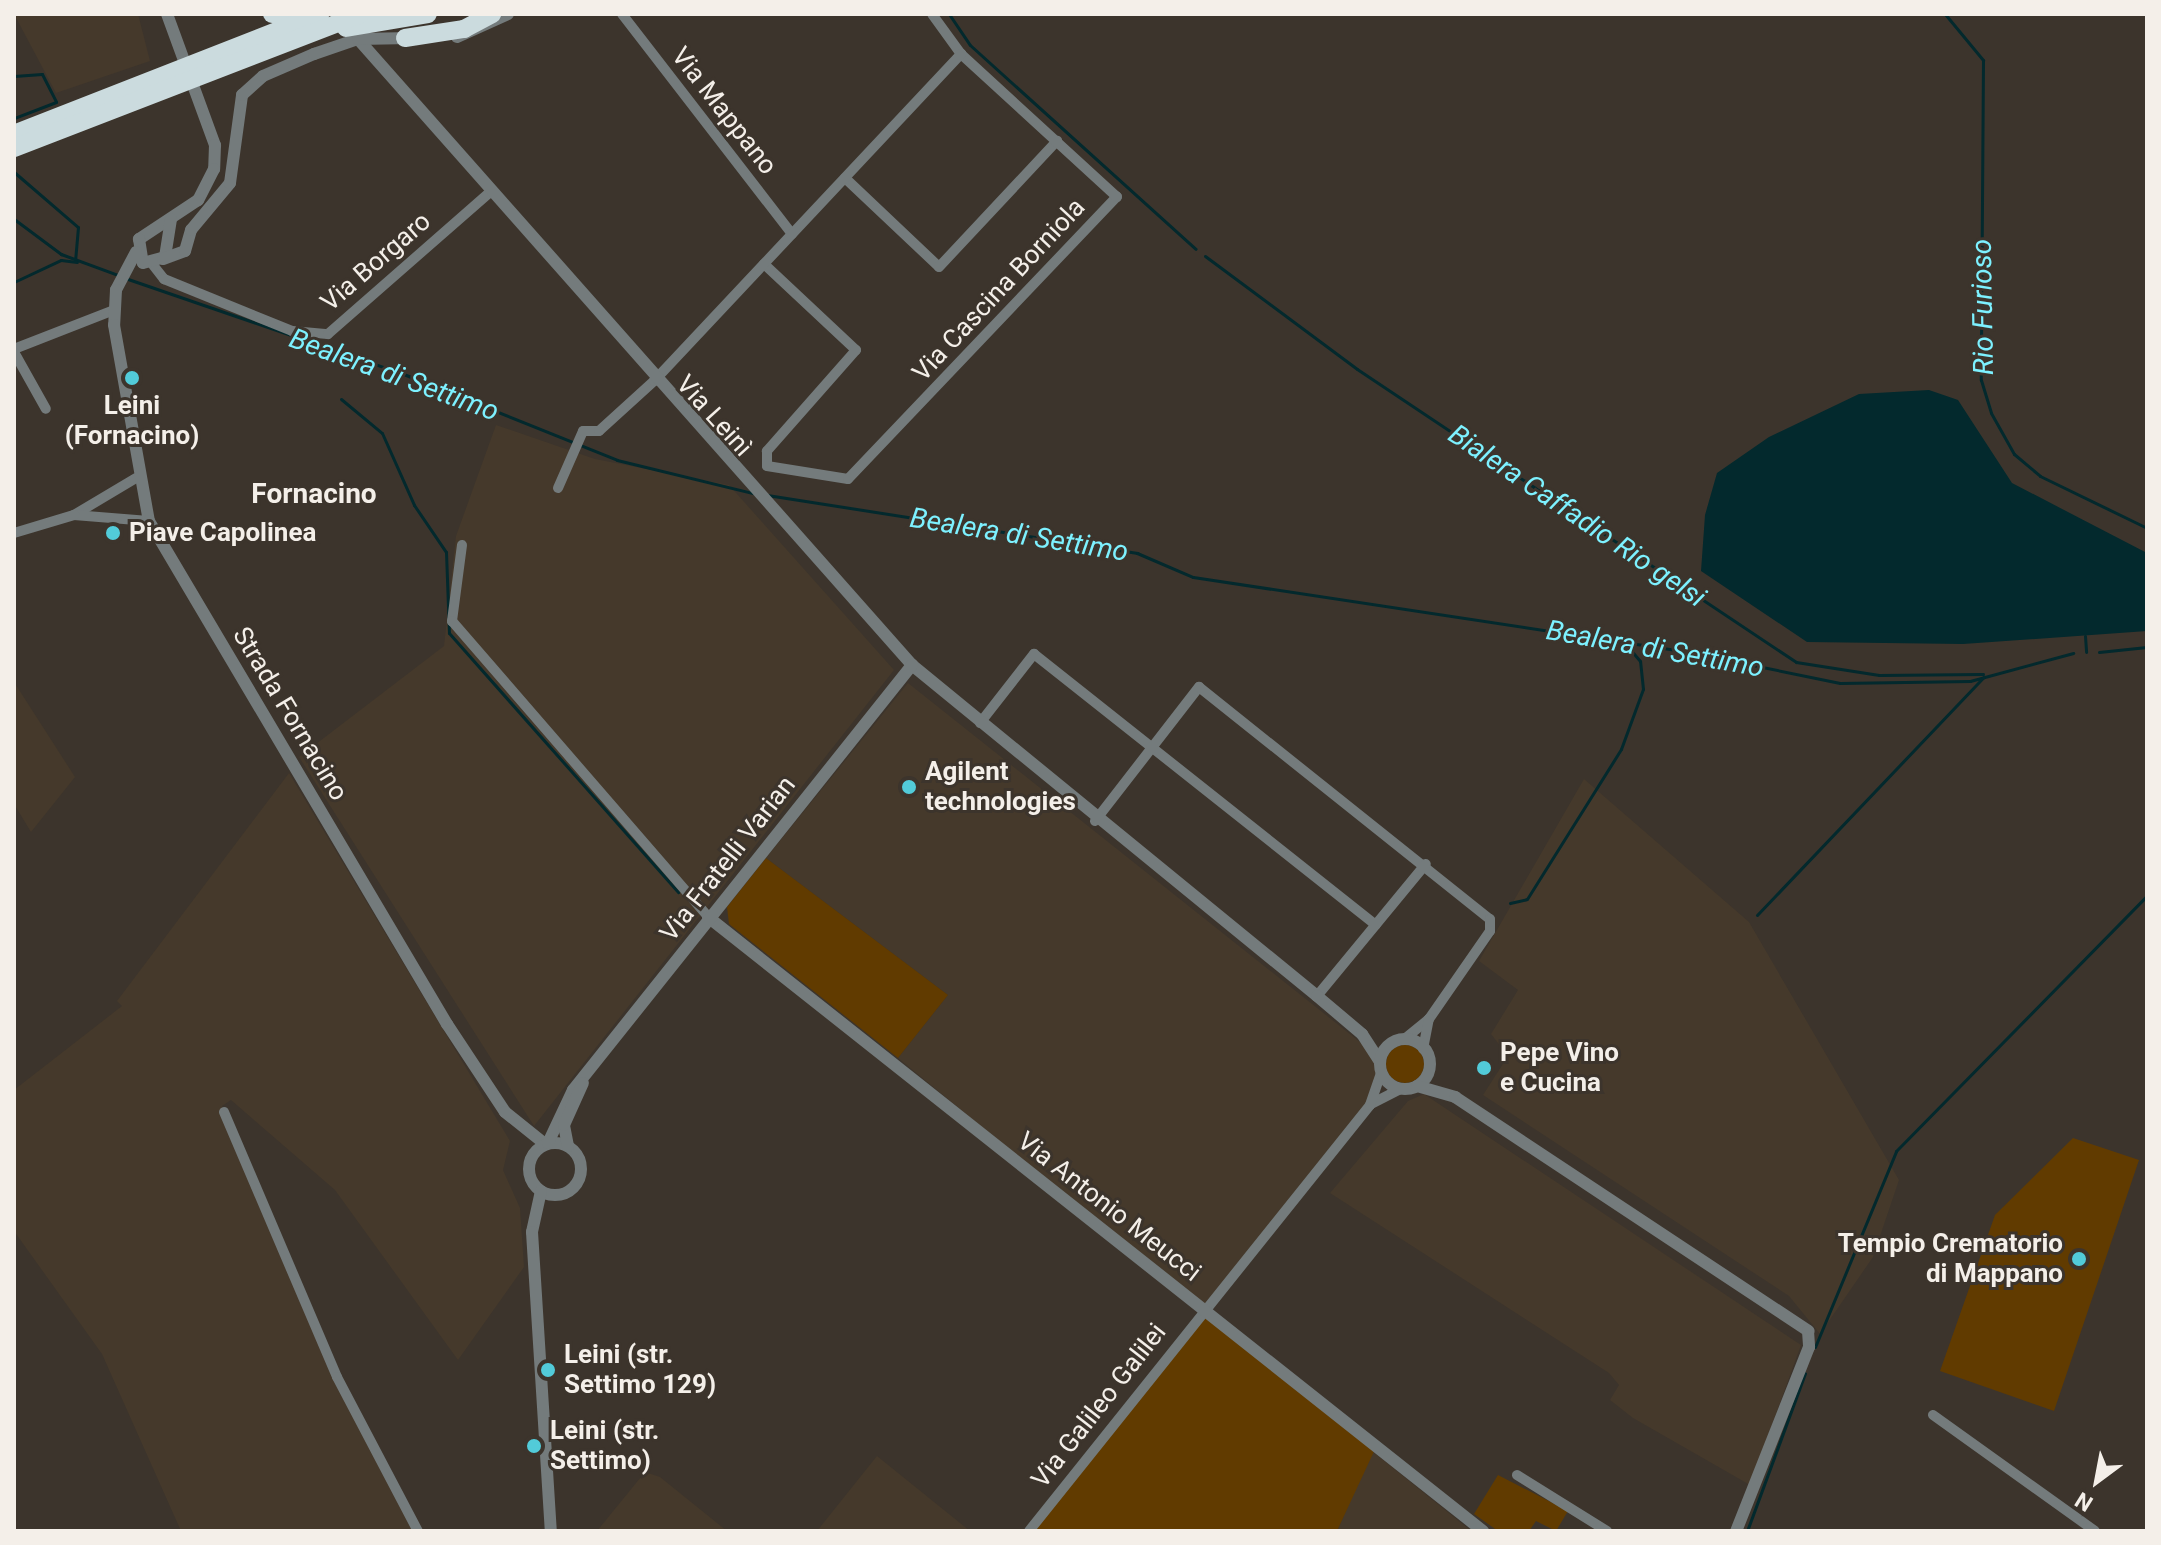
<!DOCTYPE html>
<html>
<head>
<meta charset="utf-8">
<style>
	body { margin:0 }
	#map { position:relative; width:2161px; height:1545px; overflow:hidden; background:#3c342c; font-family:Roboto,sans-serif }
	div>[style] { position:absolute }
	.built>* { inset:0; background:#45392b }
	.green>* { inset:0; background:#613b00 }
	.round { border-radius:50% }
	.water>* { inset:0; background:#03292d }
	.stream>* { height:3px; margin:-1.5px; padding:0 1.5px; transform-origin:1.5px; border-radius:1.5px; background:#03292d }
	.minor>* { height:10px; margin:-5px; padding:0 5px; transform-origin:5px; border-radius:5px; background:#747b7c }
	.tertiary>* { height:12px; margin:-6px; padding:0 6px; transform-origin:6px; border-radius:6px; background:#747b7c }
	.tertiary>.ring { margin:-6px; padding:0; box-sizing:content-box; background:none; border:12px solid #747b7c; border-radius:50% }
	.motorway>* { height:18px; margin:-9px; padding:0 9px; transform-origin:9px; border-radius:9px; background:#cbdbde }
	.dots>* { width:22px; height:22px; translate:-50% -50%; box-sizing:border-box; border:4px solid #3c342c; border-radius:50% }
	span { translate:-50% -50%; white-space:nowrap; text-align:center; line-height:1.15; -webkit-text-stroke:6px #3c342c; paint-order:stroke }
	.street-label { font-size:26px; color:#f4efe9 }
	.poi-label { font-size:26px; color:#f4efe9; font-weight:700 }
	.left { translate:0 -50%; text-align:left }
	.right { translate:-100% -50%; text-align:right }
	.water-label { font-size:28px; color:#7df1ff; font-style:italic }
	.neighbourhood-label { font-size:28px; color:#f4efe9; font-weight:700 }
	.frame { position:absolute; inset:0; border:16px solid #f4efe9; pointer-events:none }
	.north { position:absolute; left:2057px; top:1441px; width:80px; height:80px; -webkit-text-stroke:6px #3c342c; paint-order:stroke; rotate:212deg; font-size:22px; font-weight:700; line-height:32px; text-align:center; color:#f4efe9 }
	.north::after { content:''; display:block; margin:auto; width:28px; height:36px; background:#f4efe9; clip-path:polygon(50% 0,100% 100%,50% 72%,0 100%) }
</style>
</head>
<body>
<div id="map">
	<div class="built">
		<div style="clip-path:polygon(14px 14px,138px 14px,150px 61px,56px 93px)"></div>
		<div style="clip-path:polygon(496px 425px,595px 459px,729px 485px,894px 670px,534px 1126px,299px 757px,444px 646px,456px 536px)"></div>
		<div style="clip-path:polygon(14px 682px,75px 777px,31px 832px,14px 804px)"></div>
		<div style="clip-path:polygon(908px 683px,1370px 1050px,1381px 1073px,1380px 1086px,1204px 1309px,898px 1058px,948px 995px,766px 858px)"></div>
		<div style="clip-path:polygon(289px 773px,510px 1141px,503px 1170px,520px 1208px,524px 1267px,458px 1360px,335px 1190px,231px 1100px,222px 1106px,337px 1377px,418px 1531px,181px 1531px,102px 1354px,14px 1231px,14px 1090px,122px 1006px,117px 1001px)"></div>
		<div style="clip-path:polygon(1584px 779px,1749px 922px,1899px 1180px,1873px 1257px,1820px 1334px,1789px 1296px,1483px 1095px,1508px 1056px,1491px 1034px,1518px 990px,1479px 961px)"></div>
		<div style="clip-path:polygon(1424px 1094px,1801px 1345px,1750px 1485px,1633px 1418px,1610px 1400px,1619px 1385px,1609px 1373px,1330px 1193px,1408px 1101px)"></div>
		<div style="clip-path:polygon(1372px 1451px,1470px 1530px,1470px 1531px,1337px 1531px)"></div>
		<div style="clip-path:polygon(877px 1456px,970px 1531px,817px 1531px)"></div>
		<div style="clip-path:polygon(645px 1472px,660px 1477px,727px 1531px,597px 1531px)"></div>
	</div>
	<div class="green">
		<div style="clip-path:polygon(766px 858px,948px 995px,898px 1058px,729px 924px,727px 907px)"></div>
		<div class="round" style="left:1386px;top:1045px;width:38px;height:38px"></div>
		<div style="clip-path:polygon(2073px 1138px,2139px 1160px,2054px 1411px,1940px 1371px,1995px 1215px)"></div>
		<div style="clip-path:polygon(1204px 1309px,1377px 1445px,1337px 1531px,1029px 1531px)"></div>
		<div style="clip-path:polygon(1498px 1475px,1568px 1511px,1556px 1531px,1536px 1521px,1529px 1531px,1498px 1531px,1474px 1514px)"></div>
	</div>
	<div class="water">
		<div style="clip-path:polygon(1929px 390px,1958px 400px,2012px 483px,2147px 553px,2147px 631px,1963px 644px,1807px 642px,1701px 571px,1705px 515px,1717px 473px,1769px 437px,1859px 394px)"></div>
	</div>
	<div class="stream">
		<div style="left:949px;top:14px;width:37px;rotate:56deg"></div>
		<div style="left:970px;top:45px;width:304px;rotate:42.1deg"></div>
		<div style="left:1945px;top:14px;width:60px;rotate:50.4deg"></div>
		<div style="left:1983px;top:60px;width:320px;rotate:90.4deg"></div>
		<div style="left:1981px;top:380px;width:34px;rotate:73deg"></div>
		<div style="left:1991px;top:413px;width:47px;rotate:60.7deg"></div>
		<div style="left:2014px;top:454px;width:34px;rotate:40deg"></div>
		<div style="left:2040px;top:476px;width:119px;rotate:25.9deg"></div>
		<div style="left:14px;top:76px;width:28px;rotate:-4deg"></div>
		<div style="left:42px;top:74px;width:31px;rotate:63deg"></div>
		<div style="left:56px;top:102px;width:45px;rotate:159.1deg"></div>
		<div style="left:14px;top:172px;width:84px;rotate:40.7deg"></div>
		<div style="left:78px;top:227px;width:32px;rotate:95deg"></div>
		<div style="left:14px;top:219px;width:59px;rotate:36.7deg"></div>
		<div style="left:61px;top:254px;width:61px;rotate:20.2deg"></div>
		<div style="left:1205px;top:256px;width:189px;rotate:36.6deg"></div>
		<div style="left:1357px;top:369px;width:528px;rotate:33.72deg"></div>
		<div style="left:1796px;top:662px;width:84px;rotate:8.9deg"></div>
		<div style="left:1879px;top:675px;width:104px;rotate:-0.6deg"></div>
		<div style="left:125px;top:278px;width:292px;rotate:19deg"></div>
		<div style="left:401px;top:373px;width:233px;rotate:21.9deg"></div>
		<div style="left:617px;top:460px;width:143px;rotate:13.7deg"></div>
		<div style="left:14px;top:282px;width:52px;rotate:-25.1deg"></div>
		<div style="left:61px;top:260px;width:16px;rotate:7deg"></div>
		<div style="left:341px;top:399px;width:53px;rotate:39.7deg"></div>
		<div style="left:382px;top:433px;width:79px;rotate:66deg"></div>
		<div style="left:414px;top:505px;width:57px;rotate:55.8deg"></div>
		<div style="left:446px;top:552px;width:81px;rotate:87.9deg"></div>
		<div style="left:449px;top:633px;width:346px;rotate:48.5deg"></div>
		<div style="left:767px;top:495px;width:375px;rotate:8.9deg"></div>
		<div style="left:1137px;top:553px;width:61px;rotate:23.2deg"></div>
		<div style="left:1193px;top:577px;width:502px;rotate:8.6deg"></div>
		<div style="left:1689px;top:652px;width:154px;rotate:11.6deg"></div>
		<div style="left:1840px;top:683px;width:130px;rotate:-0.9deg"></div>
		<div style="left:1970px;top:681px;width:107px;rotate:-15.2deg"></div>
		<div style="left:2085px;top:636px;width:16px;rotate:86deg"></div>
		<div style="left:2099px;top:652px;width:48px;rotate:-5.9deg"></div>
		<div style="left:1510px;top:903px;width:17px;rotate:-13deg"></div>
		<div style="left:1527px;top:899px;width:177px;rotate:-57.9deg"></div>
		<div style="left:1621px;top:749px;width:64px;rotate:-69.9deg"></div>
		<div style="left:1643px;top:689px;width:28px;rotate:-96deg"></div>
		<div style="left:1640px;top:661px;width:25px;rotate:-130deg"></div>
		<div style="left:1757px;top:915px;width:329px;rotate:-46.4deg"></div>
		<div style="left:1815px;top:1347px;width:212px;rotate:-67.5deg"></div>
		<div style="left:1896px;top:1151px;width:358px;rotate:-45.5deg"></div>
		<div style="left:1747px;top:1531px;width:168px;rotate:-69.8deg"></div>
	</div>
	<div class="minor">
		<div style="left:622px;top:14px;width:278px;rotate:52.3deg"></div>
		<div style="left:845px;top:178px;width:129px;rotate:43.4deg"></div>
		<div style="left:939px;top:267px;width:173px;rotate:-46.9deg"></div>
		<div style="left:764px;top:264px;width:126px;rotate:43.1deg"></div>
		<div style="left:856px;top:350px;width:135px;rotate:131.4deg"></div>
		<div style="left:767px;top:451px;width:15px;rotate:90deg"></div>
		<div style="left:767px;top:466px;width:82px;rotate:9.1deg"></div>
		<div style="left:848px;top:479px;width:390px;rotate:-46.4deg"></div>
		<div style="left:1117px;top:197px;width:212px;rotate:-137.5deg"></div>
		<div style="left:961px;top:54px;width:49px;rotate:-125.9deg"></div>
		<div style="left:153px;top:265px;width:18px;rotate:52deg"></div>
		<div style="left:164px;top:279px;width:138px;rotate:22.1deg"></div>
		<div style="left:292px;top:331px;width:36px;rotate:5deg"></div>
		<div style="left:328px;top:334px;width:215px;rotate:-41.2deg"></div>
		<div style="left:14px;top:349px;width:107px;rotate:-21.3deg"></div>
		<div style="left:14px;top:352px;width:65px;rotate:60.7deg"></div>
		<div style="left:136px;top:478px;width:72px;rotate:149.2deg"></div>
		<div style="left:74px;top:515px;width:75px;rotate:4.6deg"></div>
		<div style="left:558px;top:488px;width:62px;rotate:-66.3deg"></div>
		<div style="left:583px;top:431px;width:16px"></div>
		<div style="left:599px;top:431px;width:74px;rotate:-42.3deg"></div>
		<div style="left:654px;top:381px;width:449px;rotate:-46.8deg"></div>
		<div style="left:14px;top:533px;width:63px;rotate:-16.7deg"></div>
		<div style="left:462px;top:545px;width:77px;rotate:97.5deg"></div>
		<div style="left:452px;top:621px;width:391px;rotate:49.1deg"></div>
		<div style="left:980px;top:723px;width:88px;rotate:-52deg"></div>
		<div style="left:1034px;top:654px;width:436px;rotate:38.4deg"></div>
		<div style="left:1095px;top:821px;width:170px;rotate:-52.2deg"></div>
		<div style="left:1199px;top:687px;width:372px;rotate:38.6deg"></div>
		<div style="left:1490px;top:919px;width:12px;rotate:90deg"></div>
		<div style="left:1490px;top:931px;width:107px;rotate:124.7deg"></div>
		<div style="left:1429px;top:1019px;width:33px;rotate:141deg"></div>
		<div style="left:1317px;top:996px;width:171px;rotate:-50.5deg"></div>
		<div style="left:1423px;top:1049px;width:31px;rotate:-79deg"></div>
		<div style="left:1371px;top:1104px;width:33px;rotate:-27deg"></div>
		<div style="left:224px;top:1112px;width:288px;rotate:66.9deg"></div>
		<div style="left:337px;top:1377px;width:174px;rotate:62.3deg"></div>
		<div style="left:1933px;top:1415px;width:199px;rotate:35.6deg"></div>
		<div style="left:1517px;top:1475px;width:106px;rotate:31.9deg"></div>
		<div style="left:1029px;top:1531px;width:546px;rotate:-51.32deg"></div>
		<div style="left:1370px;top:1105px;width:34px;rotate:-71deg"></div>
	</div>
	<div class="tertiary">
		<div style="left:167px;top:14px;width:140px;rotate:69.9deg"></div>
		<div style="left:215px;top:145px;width:24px;rotate:92deg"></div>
		<div style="left:214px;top:169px;width:35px;rotate:117deg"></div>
		<div style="left:198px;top:200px;width:71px;rotate:146.5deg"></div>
		<div style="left:139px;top:239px;width:24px;rotate:81deg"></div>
		<div style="left:143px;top:263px;width:23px;rotate:-15deg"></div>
		<div style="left:165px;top:257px;width:38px;rotate:-81deg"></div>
		<div style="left:457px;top:37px;width:56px;rotate:-24.3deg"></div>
		<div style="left:358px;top:39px;width:836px;rotate:48.49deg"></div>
		<div style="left:912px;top:665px;width:523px;rotate:39.26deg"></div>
		<div style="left:1317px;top:996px;width:59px;rotate:40.2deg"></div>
		<div style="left:1362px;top:1034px;width:33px;rotate:57deg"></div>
		<div style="left:136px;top:252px;width:43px;rotate:117.8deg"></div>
		<div style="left:116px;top:290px;width:35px;rotate:93deg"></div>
		<div style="left:114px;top:325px;width:199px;rotate:79.9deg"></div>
		<div style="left:149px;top:521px;width:585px;rotate:59.36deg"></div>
		<div style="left:447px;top:1024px;width:105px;rotate:56.6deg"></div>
		<div style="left:505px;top:1112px;width:51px;rotate:38.7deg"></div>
		<div style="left:163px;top:259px;width:23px;rotate:-20deg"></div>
		<div style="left:185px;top:251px;width:22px;rotate:-74deg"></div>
		<div style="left:191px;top:230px;width:61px;rotate:-50.3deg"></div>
		<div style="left:230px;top:183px;width:89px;rotate:-82.2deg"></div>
		<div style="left:242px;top:95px;width:28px;rotate:-42deg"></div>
		<div style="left:263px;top:76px;width:56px;rotate:-23.3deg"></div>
		<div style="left:314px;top:54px;width:46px;rotate:-18.8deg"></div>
		<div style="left:358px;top:39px;width:53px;rotate:-1.1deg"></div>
		<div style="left:708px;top:917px;width:989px;rotate:38.39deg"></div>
		<div class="ring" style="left:1380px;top:1039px;width:38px;height:38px"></div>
		<div style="left:1417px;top:1086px;width:40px;rotate:16deg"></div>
		<div style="left:1455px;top:1097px;width:424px;rotate:33.5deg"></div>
		<div style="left:1808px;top:1331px;width:16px;rotate:86deg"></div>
		<div style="left:1809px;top:1347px;width:198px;rotate:111.6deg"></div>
		<div class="ring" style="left:529px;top:1143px;width:40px;height:40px"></div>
		<div style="left:548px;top:1143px;width:59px;rotate:-64.7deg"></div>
		<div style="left:573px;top:1090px;width:544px;rotate:-51.42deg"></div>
		<div style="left:568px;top:1146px;width:21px;rotate:-101deg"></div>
		<div style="left:564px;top:1125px;width:46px;rotate:-65.7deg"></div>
		<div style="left:541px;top:1191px;width:42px;rotate:102.4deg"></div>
		<div style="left:532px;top:1232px;width:300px;rotate:86.4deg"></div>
	</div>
	<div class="motorway">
		<div style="left:272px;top:14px;width:12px"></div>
		<div style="left:346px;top:28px;width:83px;rotate:-9.7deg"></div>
		<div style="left:405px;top:38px;width:60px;rotate:-8.7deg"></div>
		<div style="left:464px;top:29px;width:32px;rotate:-28deg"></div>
		<div style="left:14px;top:134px;width:329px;rotate:-21.4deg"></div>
		<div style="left:14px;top:148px;width:372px;rotate:-21.1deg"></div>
	</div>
	<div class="dots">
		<div style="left:132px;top:378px;background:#52cbd9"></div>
		<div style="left:113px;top:533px;background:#52cbd9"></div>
		<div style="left:909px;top:787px;background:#52cbd9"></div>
		<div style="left:1484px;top:1068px;background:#52cbd9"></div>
		<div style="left:2079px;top:1259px;background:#52cbd9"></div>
		<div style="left:548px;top:1370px;background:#52cbd9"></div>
		<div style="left:534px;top:1446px;background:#52cbd9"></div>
	</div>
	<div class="street-label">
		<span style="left:724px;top:111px;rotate:52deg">Via Mappano</span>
		<span style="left:376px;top:262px;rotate:-41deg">Via Borgaro</span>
		<span style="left:999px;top:290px;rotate:-47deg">Via Cascina Borniola</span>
		<span style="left:714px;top:416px;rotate:48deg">Via Leinì</span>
		<span style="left:290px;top:714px;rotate:59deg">Strada Fornacino</span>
		<span style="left:728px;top:859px;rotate:-52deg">Via Fratelli Varian</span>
		<span style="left:1109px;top:1207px;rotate:38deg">Via Antonio Meucci</span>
		<span style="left:1099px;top:1406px;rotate:-52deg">Via Galileo Galilei</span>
	</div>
	<div class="poi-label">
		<span style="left:132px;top:421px">Leini<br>(Fornacino)</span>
		<span class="left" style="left:129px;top:533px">Piave Capolinea</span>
		<span class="left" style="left:925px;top:787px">Agilent<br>technologies</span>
		<span class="left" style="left:1500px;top:1068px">Pepe Vino<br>e Cucina</span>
		<span class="right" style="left:2063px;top:1259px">Tempio Crematorio<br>di Mappano</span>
		<span class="left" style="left:564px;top:1370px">Leini (str.<br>Settimo 129)</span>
		<span class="left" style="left:550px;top:1446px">Leini (str.<br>Settimo)</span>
	</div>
	<div class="water-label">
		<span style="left:1983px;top:307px;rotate:-91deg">Rio Furioso</span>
		<span style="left:394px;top:375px;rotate:20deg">Bealera di Settimo</span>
		<span style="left:1577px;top:516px;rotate:34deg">Bialera Caffadio Rio gelsi</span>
		<span style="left:1019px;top:535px;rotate:9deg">Bealera di Settimo</span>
		<span style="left:1655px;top:649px;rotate:10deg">Bealera di Settimo</span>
	</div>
	<div class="neighbourhood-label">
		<span style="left:314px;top:494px">Fornacino</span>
	</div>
	<div class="frame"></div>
	<div class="north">N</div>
</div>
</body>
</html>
